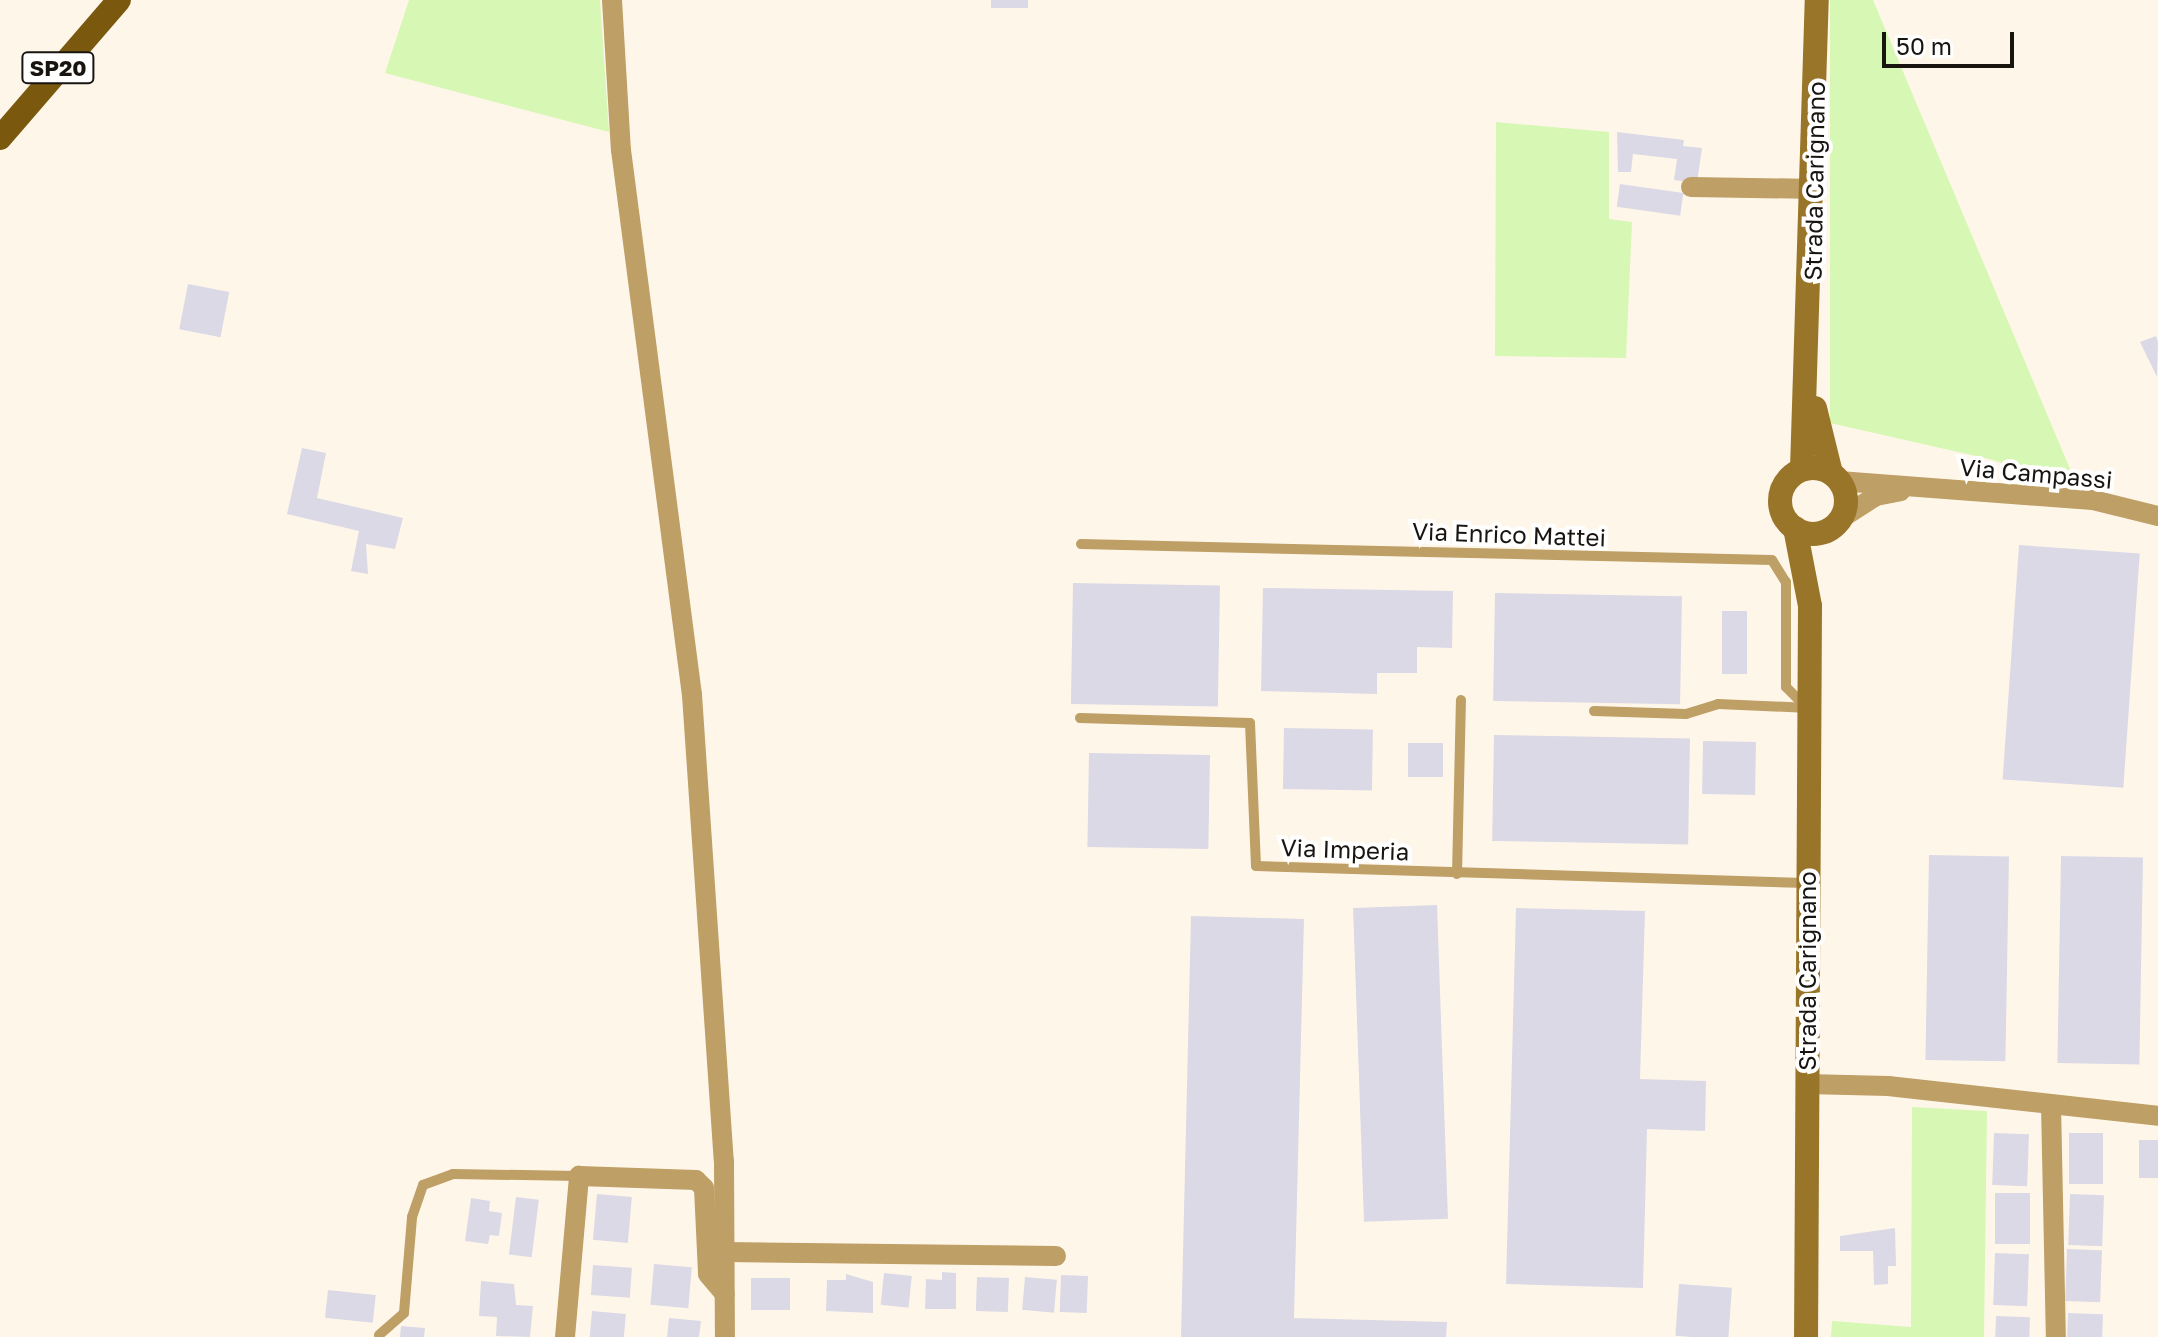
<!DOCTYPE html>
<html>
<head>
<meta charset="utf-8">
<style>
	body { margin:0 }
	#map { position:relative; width:2158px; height:1337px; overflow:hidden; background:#fff6ea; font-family:"Golos Text",sans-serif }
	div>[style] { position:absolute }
	.green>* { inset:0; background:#d7f7b4 }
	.building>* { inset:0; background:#dbd9e6; transform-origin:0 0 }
	.lane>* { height:10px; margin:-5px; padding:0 5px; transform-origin:5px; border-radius:5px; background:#be9f65 }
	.street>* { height:20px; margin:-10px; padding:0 10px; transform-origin:10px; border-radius:10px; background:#be9f65 }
	.secondary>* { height:24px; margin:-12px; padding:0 12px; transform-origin:12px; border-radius:12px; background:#99752a }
	.secondary>.ring { margin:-12px; padding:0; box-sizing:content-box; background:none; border:24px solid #99752a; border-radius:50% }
	.primary>* { height:24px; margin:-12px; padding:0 12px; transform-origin:12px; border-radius:12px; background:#7a590e }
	span { translate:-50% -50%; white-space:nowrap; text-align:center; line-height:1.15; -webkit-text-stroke:8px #fff; paint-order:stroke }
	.shield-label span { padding:2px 6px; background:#fff; border:2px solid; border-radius:6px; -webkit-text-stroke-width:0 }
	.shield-label { font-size:22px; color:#181511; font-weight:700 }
	.street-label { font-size:24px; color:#181511 }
	.scale { position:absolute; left:1882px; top:32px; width:132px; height:36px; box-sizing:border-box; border:4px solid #181511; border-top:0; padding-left:10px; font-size:24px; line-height:28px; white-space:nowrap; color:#181511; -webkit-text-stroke:6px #fff; paint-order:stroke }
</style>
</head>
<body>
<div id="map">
	<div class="green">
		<div style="clip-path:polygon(409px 0,600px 0,609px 132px,385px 73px)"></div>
		<div style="clip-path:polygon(1830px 0,1873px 0,2078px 488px,1989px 459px,1830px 423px)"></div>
		<div style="clip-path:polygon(1496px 122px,1609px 132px,1609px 219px,1632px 222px,1626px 358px,1495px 356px)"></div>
		<div style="clip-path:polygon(1912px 1107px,1987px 1111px,1984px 1337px,1831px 1337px,1832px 1321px,1911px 1327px)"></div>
	</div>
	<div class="building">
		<div style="left:991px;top:0;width:37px;height:8px"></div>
		<div style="clip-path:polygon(1617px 132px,1684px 140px,1683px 146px,1702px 148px,1697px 183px,1674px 180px,1677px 159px,1633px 154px,1631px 172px,1618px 172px)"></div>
		<div style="left:1620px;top:184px;width:64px;height:23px;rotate:8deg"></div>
		<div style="left:188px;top:284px;width:42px;height:46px;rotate:11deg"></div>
		<div style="clip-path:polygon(2156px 336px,2158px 342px,2157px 377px,2140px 342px)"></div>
		<div style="clip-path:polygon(302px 448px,326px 453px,317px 498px,403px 518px,395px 549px,366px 544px,368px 574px,351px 571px,359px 531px,287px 514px)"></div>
		<div style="left:2019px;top:545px;width:121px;height:235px;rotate:4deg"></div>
		<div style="left:1073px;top:583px;width:147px;height:121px;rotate:1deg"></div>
		<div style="clip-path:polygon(1263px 588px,1453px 591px,1452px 648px,1417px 647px,1417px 673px,1377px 673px,1377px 694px,1261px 691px)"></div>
		<div style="left:1495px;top:593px;width:187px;height:108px;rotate:1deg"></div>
		<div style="left:1722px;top:611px;width:25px;height:63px"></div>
		<div style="left:1284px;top:728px;width:89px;height:61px;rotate:1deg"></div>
		<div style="left:1494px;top:735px;width:196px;height:106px;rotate:1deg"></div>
		<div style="left:1703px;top:741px;width:53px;height:53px;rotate:1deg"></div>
		<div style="left:1408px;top:743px;width:35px;height:34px"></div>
		<div style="left:1089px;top:753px;width:121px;height:94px;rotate:1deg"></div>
		<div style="left:1929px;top:855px;width:80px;height:205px;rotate:1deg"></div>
		<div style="left:2061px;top:856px;width:82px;height:207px;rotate:1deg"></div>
		<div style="left:1437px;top:905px;width:314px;height:84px;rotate:88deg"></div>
		<div style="clip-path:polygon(1516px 908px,1645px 911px,1640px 1079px,1706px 1081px,1705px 1131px,1647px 1129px,1643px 1288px,1506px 1284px)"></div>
		<div style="clip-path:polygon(1191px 916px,1304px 919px,1294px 1318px,1447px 1322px,1446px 1337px,1181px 1337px)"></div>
		<div style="left:1994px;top:1133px;width:35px;height:52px;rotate:2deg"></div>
		<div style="left:2069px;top:1133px;width:34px;height:51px"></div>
		<div style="left:2139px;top:1140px;width:19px;height:38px"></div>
		<div style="left:1995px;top:1193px;width:35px;height:51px"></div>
		<div style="left:597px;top:1194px;width:35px;height:46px;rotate:5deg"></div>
		<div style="left:2070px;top:1194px;width:34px;height:51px;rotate:2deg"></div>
		<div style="left:516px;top:1197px;width:23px;height:58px;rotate:7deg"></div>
		<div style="clip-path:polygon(471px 1198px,490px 1201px,489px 1211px,502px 1213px,499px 1236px,490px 1235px,488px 1244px,465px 1241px)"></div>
		<div style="clip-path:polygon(1895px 1228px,1896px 1266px,1888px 1266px,1888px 1284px,1874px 1285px,1873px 1251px,1840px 1251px,1840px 1236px)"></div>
		<div style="left:2067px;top:1249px;width:35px;height:52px;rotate:2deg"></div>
		<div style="left:1995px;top:1253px;width:34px;height:52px;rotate:2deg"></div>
		<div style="left:654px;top:1264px;width:38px;height:41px;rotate:5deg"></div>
		<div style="left:593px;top:1265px;width:39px;height:30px;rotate:4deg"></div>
		<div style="clip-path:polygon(942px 1272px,956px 1273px,956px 1309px,925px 1309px,926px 1279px,942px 1280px)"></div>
		<div style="left:884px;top:1273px;width:28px;height:32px;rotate:6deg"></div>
		<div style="clip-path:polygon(846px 1274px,873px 1282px,873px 1313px,826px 1311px,827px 1280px,846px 1280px)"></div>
		<div style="left:1061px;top:1275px;width:27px;height:37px;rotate:2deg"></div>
		<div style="left:977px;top:1277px;width:32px;height:34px;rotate:2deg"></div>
		<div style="left:1025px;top:1277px;width:32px;height:33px;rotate:5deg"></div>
		<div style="left:751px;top:1278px;width:39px;height:32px"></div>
		<div style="clip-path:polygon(481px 1281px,514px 1284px,516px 1305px,533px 1306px,530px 1337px,496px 1336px,497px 1317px,479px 1316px)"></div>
		<div style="left:1679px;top:1284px;width:53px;height:52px;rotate:4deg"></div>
		<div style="left:328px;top:1290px;width:48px;height:28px;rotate:6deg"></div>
		<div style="left:592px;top:1311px;width:34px;height:26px;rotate:5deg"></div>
		<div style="left:2068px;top:1313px;width:35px;height:24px;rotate:2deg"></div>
		<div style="left:1996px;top:1316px;width:34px;height:21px;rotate:2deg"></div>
		<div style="clip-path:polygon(669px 1318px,701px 1321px,699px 1337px,667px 1337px)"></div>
		<div style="clip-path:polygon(401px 1326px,425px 1328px,424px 1337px,400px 1337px)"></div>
	</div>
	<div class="lane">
		<div style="left:1081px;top:544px;width:691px;rotate:1.33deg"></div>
		<div style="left:1772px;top:560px;width:26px;rotate:58deg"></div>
		<div style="left:1786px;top:582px;width:105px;rotate:90deg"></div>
		<div style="left:1786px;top:687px;width:28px;rotate:45deg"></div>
		<div style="left:1594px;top:711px;width:92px;rotate:1.9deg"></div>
		<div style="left:1686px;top:714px;width:34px;rotate:-17deg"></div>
		<div style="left:1718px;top:704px;width:90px;rotate:2.5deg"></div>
		<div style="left:1080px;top:718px;width:170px;rotate:1.7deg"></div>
		<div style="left:1250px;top:723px;width:143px;rotate:87.6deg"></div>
		<div style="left:1256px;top:866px;width:551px;rotate:1.77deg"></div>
		<div style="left:1457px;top:874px;width:174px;rotate:-88.7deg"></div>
		<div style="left:379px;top:1335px;width:33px;rotate:-41deg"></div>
		<div style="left:404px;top:1313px;width:96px;rotate:-85.2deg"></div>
		<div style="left:412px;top:1217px;width:34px;rotate:-71deg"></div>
		<div style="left:423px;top:1185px;width:32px;rotate:-20deg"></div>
		<div style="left:453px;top:1174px;width:126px;rotate:0.9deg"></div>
	</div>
	<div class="street">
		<div style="left:612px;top:0;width:150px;rotate:86.6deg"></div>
		<div style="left:621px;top:150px;width:550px;rotate:82.58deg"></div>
		<div style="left:692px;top:695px;width:467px;rotate:86.1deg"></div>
		<div style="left:724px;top:1161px;width:176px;rotate:89.7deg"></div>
		<div style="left:1691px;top:187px;width:124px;rotate:0.9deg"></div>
		<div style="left:1839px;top:481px;width:255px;rotate:4.3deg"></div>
		<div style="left:2093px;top:500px;width:67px;rotate:13.8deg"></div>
		<div style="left:1840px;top:519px;width:43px;rotate:-32.6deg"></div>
		<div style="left:1876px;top:496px;width:25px;rotate:-11deg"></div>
		<div style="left:1807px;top:1084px;width:81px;rotate:1.4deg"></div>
		<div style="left:1888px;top:1086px;width:272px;rotate:6.3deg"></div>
		<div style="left:2051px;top:1105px;width:232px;rotate:88.8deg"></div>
		<div style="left:724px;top:1252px;width:332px;rotate:0.7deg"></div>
		<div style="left:565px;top:1337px;width:162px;rotate:-85deg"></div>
		<div style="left:579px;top:1176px;width:117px;rotate:2deg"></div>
		<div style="left:696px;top:1180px;width:11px;rotate:45deg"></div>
		<div style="left:704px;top:1188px;width:86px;rotate:87.3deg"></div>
		<div style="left:708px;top:1274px;width:26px;rotate:50deg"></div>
	</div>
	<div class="secondary">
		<div style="left:1815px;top:408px;width:67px;rotate:76.2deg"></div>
		<div class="ring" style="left:1780px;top:468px;width:42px;height:42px"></div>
		<div style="left:1802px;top:469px;width:469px;rotate:-88.2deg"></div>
		<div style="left:1795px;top:528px;width:79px;rotate:79.1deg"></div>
		<div style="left:1810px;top:606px;width:731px;rotate:90.31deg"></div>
	</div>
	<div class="primary">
		<div style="left:0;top:138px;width:182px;rotate:-49.2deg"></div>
	</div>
	<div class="shield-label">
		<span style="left:58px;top:68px">SP20</span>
	</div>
	<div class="street-label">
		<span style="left:1814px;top:181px;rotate:-89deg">Strada Carignano</span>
		<span style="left:2036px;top:473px;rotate:5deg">Via Campassi</span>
		<span style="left:1509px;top:534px;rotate:2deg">Via Enrico Mattei</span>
		<span style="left:1345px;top:849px;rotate:2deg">Via Imperia</span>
		<span style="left:1807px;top:971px;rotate:-90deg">Strada Carignano</span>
	</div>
	<div class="scale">50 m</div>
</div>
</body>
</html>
